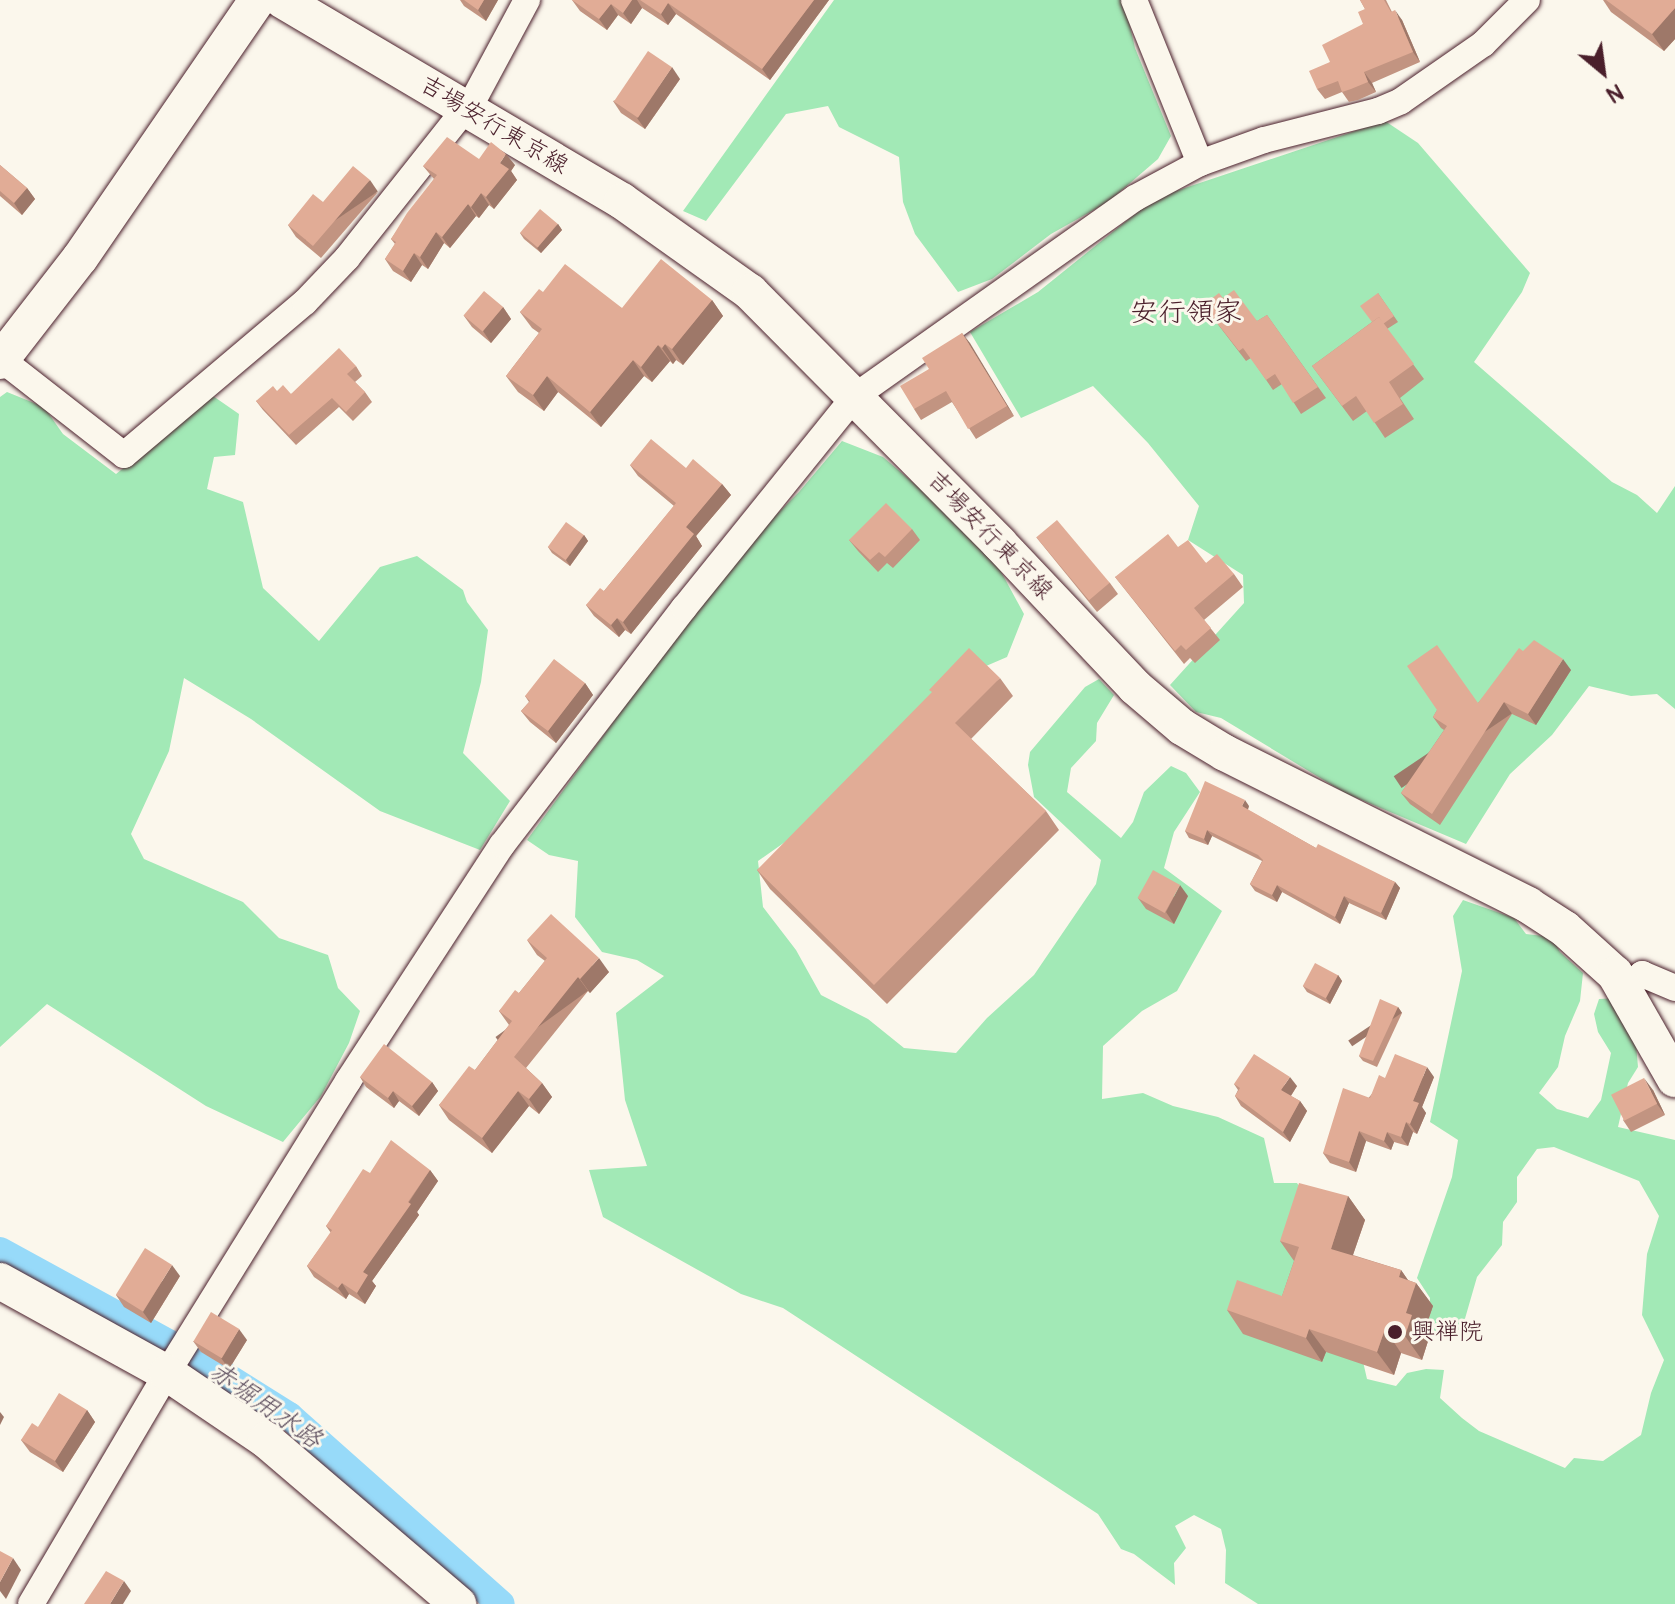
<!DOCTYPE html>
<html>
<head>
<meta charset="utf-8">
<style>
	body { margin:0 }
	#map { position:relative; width:1675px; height:1604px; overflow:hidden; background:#fbf7ec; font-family:Pangolin,"Klee One",sans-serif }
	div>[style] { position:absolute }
	.green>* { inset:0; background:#a2e9b6 }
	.canal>* { height:28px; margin:-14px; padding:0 14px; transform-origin:14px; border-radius:14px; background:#97daf9 }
	.roads { filter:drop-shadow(0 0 2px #4a1f2b) drop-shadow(0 0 2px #4a1f2b) }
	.street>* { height:26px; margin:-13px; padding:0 13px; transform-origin:13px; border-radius:13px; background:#fbf7ec }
	.secondary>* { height:36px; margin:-18px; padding:0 18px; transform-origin:18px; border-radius:18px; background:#fbf7ec }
	.wall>* { inset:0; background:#c29481 }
	.shaded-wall>* { inset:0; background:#9e7869; transform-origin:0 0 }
	.building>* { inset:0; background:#e1ac96; transform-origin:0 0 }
	.dots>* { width:22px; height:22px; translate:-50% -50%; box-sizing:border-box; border:4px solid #fbf7ec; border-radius:50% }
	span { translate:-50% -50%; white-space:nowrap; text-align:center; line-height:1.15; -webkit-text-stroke:6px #fbf7ec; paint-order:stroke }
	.street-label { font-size:24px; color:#4a1f2b }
	.poi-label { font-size:24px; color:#4a1f2b }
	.left { translate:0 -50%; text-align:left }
	.water-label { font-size:26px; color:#5d4e5e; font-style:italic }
	.quarter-label { font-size:28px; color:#4a1f2b }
	.north { position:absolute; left:1563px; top:32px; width:80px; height:80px; -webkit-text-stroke:6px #fbf7ec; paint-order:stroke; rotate:151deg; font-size:22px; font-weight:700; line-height:32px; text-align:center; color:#4a1f2b }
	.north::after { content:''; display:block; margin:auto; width:28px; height:36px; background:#4a1f2b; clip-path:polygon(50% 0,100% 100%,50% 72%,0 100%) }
</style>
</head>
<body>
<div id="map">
	<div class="green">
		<div style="clip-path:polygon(834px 0,1124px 0,1135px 48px,1171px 136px,1158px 159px,1108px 202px,1051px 234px,992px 279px,958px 292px,915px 234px,903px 202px,899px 157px,839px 127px,828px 106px,786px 114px,706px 221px,683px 211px)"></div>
		<div style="clip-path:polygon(1385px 121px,1418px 143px,1530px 273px,1522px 292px,1474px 362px,1612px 482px,1637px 495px,1657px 513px,1675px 486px,1675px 709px,1657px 694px,1631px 696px,1589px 686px,1552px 735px,1510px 774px,1466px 844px,1345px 793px,1221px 718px,1196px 712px,1170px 685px,1244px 603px,1243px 575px,1188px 540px,1199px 506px,1148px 443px,1093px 386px,1021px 418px,970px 332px,1038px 292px,1155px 198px)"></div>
		<div style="clip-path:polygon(7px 392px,44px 407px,63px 434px,116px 474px,213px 396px,239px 414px,235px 455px,214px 457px,207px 489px,243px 502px,263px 588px,319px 641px,380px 567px,417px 556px,463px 590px,467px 602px,488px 630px,481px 682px,463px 753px,510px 801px,480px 850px,380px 811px,251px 719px,184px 678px,169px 751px,131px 834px,144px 859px,243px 902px,279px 938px,328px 955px,338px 988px,360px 1011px,349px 1043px,321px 1096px,283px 1142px,206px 1106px,47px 1004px,0 1047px,0 397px)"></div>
		<div style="clip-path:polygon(842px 441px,883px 457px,949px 513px,999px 568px,1024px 614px,1007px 657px,942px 685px,812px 823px,758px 861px,763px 907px,796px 950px,821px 995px,868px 1019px,904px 1048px,956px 1053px,987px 1018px,1034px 975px,1096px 884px,1101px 860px,1034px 797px,1028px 765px,1030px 752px,1085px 687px,1099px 679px,1114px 695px,1097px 723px,1096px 741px,1071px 768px,1067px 792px,1121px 838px,1133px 822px,1144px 792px,1171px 766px,1186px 773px,1200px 792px,1174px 832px,1164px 868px,1222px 911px,1177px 991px,1142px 1011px,1103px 1046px,1102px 1099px,1143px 1093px,1173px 1106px,1218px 1117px,1264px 1138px,1274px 1183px,1297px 1183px,1308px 1199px,1359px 1344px,1367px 1379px,1396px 1386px,1407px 1373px,1426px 1369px,1444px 1370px,1440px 1398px,1462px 1418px,1479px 1431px,1565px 1468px,1574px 1458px,1603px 1461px,1641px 1435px,1651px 1393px,1664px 1360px,1642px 1315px,1647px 1254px,1659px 1216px,1639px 1181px,1554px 1147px,1537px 1149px,1517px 1177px,1517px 1202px,1503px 1222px,1502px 1245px,1477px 1277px,1462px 1329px,1441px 1334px,1428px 1330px,1430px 1298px,1417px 1278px,1452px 1177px,1458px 1140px,1430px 1122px,1462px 971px,1453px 916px,1463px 900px,1514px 918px,1526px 934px,1552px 937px,1560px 952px,1583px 973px,1580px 1001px,1565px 1036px,1558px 1067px,1539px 1093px,1557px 1109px,1588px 1118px,1601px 1100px,1611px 1053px,1598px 1032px,1594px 1014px,1599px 999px,1618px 998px,1636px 1044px,1638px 1067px,1628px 1083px,1618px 1127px,1675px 1140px,1675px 1604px,1258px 1604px,1225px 1583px,1226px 1550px,1221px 1529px,1194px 1515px,1175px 1526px,1186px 1548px,1174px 1563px,1175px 1585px,1134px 1554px,1121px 1549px,1098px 1514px,783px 1308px,741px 1294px,603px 1217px,589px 1170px,647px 1166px,625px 1100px,616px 1013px,664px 976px,637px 960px,602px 952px,575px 917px,578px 861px,549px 855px,527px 840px,733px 558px,799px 492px)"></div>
	</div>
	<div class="canal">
		<div style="left:0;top:1251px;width:237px;rotate:28.7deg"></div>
		<div style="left:208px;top:1365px;width:96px;rotate:32.2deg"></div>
		<div style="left:289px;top:1416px;width:283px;rotate:41.6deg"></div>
	</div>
	<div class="roads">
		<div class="street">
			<div style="left:1134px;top:0;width:176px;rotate:68deg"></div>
			<div style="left:468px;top:110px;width:125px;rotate:-61.8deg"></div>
			<div style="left:1px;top:359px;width:156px;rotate:38deg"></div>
			<div style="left:124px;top:455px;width:237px;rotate:-40.2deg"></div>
			<div style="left:305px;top:302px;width:61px;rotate:-46.3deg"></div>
			<div style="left:347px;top:258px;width:191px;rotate:-51.6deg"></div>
			<div style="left:1625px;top:989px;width:23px;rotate:-41deg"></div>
			<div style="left:1642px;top:974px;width:36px;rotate:23deg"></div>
			<div style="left:31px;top:1604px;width:268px;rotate:-59.5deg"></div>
			<div style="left:167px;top:1373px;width:344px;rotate:-58.2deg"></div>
			<div style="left:348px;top:1081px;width:282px;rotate:-56.9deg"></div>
			<div style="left:502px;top:845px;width:299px;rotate:-52.5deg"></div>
			<div style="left:684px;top:608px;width:271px;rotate:-51.1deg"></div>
			<div style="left:854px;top:397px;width:344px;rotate:-35.3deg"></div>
			<div style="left:1135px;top:198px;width:74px;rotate:-28.3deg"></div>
			<div style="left:1200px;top:163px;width:68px;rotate:-19.8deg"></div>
			<div style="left:1264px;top:140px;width:118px;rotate:-14.3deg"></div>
			<div style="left:1378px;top:111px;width:25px;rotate:-23deg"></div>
			<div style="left:1401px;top:101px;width:100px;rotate:-34.8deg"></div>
			<div style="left:1483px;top:44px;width:62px;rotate:-45deg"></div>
		</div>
		<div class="secondary">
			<div style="left:282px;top:0;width:395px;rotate:30.6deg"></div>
			<div style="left:622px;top:201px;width:157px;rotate:35.4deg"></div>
			<div style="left:750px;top:292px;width:354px;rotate:45.2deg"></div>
			<div style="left:999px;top:543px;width:198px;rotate:46.6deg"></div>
			<div style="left:1135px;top:687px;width:62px;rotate:40.4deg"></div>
			<div style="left:1182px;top:727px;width:50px;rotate:31.2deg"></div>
			<div style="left:1225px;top:753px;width:339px;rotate:26.6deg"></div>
			<div style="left:1528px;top:905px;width:44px;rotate:33deg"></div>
			<div style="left:1565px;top:929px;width:67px;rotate:42deg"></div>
			<div style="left:1615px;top:974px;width:121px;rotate:60.3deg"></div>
			<div style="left:0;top:361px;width:130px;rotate:-52.2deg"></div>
			<div style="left:80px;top:258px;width:313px;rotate:-55.5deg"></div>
			<div style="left:0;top:1281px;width:191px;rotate:28.9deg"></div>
			<div style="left:167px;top:1373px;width:120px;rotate:34.1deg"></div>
			<div style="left:266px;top:1440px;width:253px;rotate:40.5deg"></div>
		</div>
	</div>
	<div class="wall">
		<div style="clip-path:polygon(460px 0,498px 0,486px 21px,464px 6px)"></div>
		<div style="clip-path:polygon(572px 0,829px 0,770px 80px,676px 14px,668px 25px,642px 8px,631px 24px,618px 15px,607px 30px,580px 11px)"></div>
		<div style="clip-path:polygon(1360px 0,1386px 0,1392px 12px,1402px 20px,1420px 62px,1372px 83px,1376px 92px,1358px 100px,1349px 102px,1342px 92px,1325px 99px,1317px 89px,1330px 62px,1363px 24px,1365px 9px)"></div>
		<div style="clip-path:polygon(1603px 0,1675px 0,1675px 39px,1664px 51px,1611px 12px)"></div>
		<div style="clip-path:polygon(680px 79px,645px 129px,621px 113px,613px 101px)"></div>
		<div style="clip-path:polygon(479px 159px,515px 165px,511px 171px,517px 180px,494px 209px,489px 205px,479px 218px,476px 216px,450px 248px,444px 243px,428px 269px,422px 265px,411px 282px,393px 271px,385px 259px,395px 244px,391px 239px,434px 179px,423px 166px)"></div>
		<div style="clip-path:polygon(0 165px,27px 188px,35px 199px,22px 215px,0 196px)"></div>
		<div style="clip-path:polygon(378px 192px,321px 258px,296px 237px,288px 225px)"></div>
		<div style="clip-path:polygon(558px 224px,562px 230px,541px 253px,524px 239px,520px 233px)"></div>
		<div style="clip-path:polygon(543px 292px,622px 308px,712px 300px,723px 316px,683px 365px,676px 360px,673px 364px,670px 361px,652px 382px,644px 376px,601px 427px,558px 392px,544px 411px,518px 392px,506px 376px,539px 333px,532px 328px,520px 312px)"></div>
		<div style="clip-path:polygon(1378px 293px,1398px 322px,1387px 329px,1424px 379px,1400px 398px,1414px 419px,1385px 438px,1367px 411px,1353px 421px,1312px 366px,1372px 322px)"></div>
		<div style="clip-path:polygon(1223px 298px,1257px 321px,1267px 315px,1326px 398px,1301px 414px,1282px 384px,1273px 390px,1251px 358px,1246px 361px,1203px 305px)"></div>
		<div style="clip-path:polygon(503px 307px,511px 319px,491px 343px,472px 327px,464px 316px)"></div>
		<div style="clip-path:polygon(962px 333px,1014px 416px,976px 439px,952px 402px,921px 420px,914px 409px,929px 369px)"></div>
		<div style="clip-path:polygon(356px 366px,362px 376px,355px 382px,365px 392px,372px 402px,353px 421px,339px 407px,296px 445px,263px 410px,256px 401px,277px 391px,291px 394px)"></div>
		<div style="clip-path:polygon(630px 465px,686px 468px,722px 484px,731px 495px,696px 536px,702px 546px,631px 634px,625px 630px,619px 637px,594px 616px,586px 605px,604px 591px,674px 506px,638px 476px)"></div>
		<div style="clip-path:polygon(912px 529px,920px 540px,893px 568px,887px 563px,878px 572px,858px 551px,849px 540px)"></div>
		<div style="clip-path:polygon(584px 535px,588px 541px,570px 566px,552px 553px,548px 547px)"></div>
		<div style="clip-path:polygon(1036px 537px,1110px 583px,1118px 594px,1097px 612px)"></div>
		<div style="clip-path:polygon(1178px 547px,1206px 563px,1234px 574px,1243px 587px,1204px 620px,1220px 640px,1195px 663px,1190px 658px,1184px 664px,1115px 577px)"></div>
		<div style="clip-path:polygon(1523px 651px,1571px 670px,1536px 725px,1512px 714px,1440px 825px,1410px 804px,1401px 793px,1444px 730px,1441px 728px,1433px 717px,1437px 710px,1478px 703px)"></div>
		<div style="clip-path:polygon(1000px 678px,1013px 696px,971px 739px,1046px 811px,1059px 830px,887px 1004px,770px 889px,757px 870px)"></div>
		<div style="clip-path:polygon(585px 683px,593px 695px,556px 743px,530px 722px,521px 711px,529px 702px,525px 696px)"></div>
		<div style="clip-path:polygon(1249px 806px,1248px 810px,1316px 848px,1395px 882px,1400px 888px,1386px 920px,1349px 903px,1340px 924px,1282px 892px,1277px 902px,1255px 891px,1250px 884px,1262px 861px,1212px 836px,1208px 845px,1189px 838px,1185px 831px)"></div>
		<div style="clip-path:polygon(1188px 896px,1174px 924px,1146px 909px,1138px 898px)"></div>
		<div style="clip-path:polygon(527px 940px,609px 972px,590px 993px,588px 991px,526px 1068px,542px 1083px,552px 1097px,539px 1114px,529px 1106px,492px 1153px,449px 1120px,439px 1105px,475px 1070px,509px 1025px,499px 1011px,519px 993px,545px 961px,537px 955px)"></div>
		<div style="clip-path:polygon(1338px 975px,1342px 981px,1330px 1004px,1307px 992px,1303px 986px)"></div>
		<div style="clip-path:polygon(1398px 1007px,1402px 1013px,1377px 1067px,1363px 1061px,1359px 1056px)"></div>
		<div style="clip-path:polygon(360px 1077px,432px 1082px,438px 1091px,419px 1116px,399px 1101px,394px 1108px,366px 1087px)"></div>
		<div style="clip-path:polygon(1434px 1077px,1422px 1107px,1426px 1113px,1417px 1134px,1413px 1132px,1408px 1146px,1394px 1142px,1391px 1150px,1366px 1141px,1356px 1172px,1330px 1163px,1323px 1153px,1385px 1078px)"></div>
		<div style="clip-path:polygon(1234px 1084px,1297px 1086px,1291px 1096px,1300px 1101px,1307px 1111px,1290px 1142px,1241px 1106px,1235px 1096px,1238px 1090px)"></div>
		<div style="clip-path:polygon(1653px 1090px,1665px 1115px,1631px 1132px,1623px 1120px)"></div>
		<div style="clip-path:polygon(430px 1170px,438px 1181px,417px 1212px,419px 1215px,372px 1281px,376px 1286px,365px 1304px,349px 1294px,346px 1299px,314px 1277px,307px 1266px,331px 1233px,326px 1226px,370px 1173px)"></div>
		<div style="clip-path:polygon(1348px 1196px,1365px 1220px,1353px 1255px,1401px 1270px,1408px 1280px,1416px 1283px,1433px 1306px,1424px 1332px,1429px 1338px,1422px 1360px,1401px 1353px,1394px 1375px,1326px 1352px,1322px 1362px,1243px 1334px,1227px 1310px,1282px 1296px,1294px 1261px,1280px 1241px)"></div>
		<div style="clip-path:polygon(180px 1276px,151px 1323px,124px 1307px,116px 1295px)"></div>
		<div style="clip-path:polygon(247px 1340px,229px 1369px,201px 1352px,193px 1341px)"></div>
		<div style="clip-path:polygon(87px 1410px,95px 1422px,63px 1472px,30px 1452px,21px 1440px,38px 1427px)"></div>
	</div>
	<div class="shaded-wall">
		<div style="clip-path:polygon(484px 0,498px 0,486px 21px,478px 10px)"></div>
		<div style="clip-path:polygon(632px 0,637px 0,642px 8px,631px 24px,623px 13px)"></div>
		<div style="clip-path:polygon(814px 0,829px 0,770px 80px,762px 69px)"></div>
		<div style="clip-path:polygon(668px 3px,676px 14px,668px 25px,661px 14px)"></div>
		<div style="clip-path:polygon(611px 4px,618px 15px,607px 30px,599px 19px)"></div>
		<div style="clip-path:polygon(1675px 8px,1675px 39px,1664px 51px,1652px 34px)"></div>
		<div style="clip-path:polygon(1395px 10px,1402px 20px,1420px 62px,1413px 52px)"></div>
		<div style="clip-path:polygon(672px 67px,680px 79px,645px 129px,637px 118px)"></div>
		<div style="clip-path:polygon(1364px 72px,1372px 83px,1376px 92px,1368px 82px)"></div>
		<div style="clip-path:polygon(506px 154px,515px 165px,511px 171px,517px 180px,494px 209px,486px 197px,500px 163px)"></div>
		<div style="left:370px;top:180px;width:14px;height:87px;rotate:56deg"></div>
		<div style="clip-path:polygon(27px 188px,35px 199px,22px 215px,14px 203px)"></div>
		<div style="clip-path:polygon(481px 193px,489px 205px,479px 218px,471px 207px)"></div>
		<div style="clip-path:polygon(468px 204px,476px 216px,450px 248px,442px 237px)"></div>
		<div style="clip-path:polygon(558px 224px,562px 230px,541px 253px,537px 248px)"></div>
		<div style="clip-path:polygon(436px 232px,444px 243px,428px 269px,420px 257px)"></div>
		<div style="clip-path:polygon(414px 253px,422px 265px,411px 282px,403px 271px)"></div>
		<div style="clip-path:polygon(712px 300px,723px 316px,683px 365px,672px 349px)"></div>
		<div style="clip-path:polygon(503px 307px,511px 319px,491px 343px,483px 331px)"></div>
		<div style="clip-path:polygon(962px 333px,970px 343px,1014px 416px,1007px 406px)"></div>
		<div style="clip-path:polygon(665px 344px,676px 360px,673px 364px,662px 348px)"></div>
		<div style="clip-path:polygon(658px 345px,670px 361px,652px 382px,641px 367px)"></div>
		<div style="clip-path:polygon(633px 360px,644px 376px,601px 427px,590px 412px)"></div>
		<div style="clip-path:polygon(547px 376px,558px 392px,544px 411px,533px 395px)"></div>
		<div style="clip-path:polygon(722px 484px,731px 495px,696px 536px,702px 546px,631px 634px,623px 622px,686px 527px)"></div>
		<div style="clip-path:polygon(584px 535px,588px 541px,570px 566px,566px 560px)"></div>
		<div style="clip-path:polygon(617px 618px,625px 630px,619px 637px,611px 625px)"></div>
		<div style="clip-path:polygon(1563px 659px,1571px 670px,1536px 725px,1528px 714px)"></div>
		<div style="clip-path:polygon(585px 683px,593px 695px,556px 743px,548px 731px)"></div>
		<div style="left:1504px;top:702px;width:14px;height:133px;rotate:56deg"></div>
		<div style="clip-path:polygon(1245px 800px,1249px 806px,1246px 813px,1242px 806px)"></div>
		<div style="clip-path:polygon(1207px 830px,1212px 836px,1208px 845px,1204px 839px)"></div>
		<div style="clip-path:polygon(1395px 882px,1400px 888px,1386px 920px,1381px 913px)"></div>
		<div style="clip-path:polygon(1180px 885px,1188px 896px,1174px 924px,1166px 912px)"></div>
		<div style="clip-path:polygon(1277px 885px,1282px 892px,1277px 902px,1272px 895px)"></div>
		<div style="clip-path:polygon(1344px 896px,1349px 903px,1340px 924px,1335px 917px)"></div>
		<div style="clip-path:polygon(599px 958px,609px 972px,590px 993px,580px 979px)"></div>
		<div style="clip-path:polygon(1338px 975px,1342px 981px,1330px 1004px,1326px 998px)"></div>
		<div style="left:578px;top:977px;width:17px;height:102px;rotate:54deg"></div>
		<div style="left:1398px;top:1007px;width:7px;height:60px;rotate:56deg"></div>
		<div style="clip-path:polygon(1427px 1067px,1434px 1077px,1422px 1107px,1426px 1113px,1417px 1134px,1410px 1124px,1413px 1101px)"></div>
		<div style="clip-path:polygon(1290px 1077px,1297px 1086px,1288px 1100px,1281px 1090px)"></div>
		<div style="clip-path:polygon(1644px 1078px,1653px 1090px,1665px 1115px,1657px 1104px)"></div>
		<div style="clip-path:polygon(432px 1082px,438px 1091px,419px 1116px,412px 1106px)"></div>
		<div style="clip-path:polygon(542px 1083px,552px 1097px,539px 1114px,529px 1099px)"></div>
		<div style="clip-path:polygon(393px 1091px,399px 1101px,394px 1108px,388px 1098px)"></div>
		<div style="clip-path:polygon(518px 1091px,529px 1106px,492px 1153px,482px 1138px)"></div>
		<div style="clip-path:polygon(1300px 1101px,1307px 1111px,1290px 1142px,1283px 1132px)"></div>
		<div style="clip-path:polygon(1406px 1122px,1413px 1132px,1408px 1146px,1401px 1137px)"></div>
		<div style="clip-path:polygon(1359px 1131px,1366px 1141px,1356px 1172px,1349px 1162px)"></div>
		<div style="clip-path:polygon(1387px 1132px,1394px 1142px,1391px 1150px,1384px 1141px)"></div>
		<div style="clip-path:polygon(430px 1170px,438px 1181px,417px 1212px,419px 1215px,372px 1281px,376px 1286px,365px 1304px,357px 1293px,363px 1272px)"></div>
		<div style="clip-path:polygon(1348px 1196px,1365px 1220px,1347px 1272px,1331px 1249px)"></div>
		<div style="clip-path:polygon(172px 1265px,180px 1276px,151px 1323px,143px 1312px)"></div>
		<div style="clip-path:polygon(1401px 1270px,1414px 1289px,1416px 1283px,1433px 1306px,1424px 1332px,1429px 1338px,1422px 1360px,1405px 1336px,1399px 1277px)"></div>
		<div style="clip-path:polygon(342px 1283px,349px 1294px,346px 1299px,338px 1288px)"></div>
		<div style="clip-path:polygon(239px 1329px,247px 1340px,229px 1369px,221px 1358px)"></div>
		<div style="clip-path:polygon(1309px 1329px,1326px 1352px,1322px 1362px,1306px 1338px)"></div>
		<div style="clip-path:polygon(1385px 1329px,1401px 1353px,1394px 1375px,1377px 1352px)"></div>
		<div style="clip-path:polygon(87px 1410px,95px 1422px,63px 1472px,55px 1461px)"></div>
		<div style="clip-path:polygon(0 1412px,4px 1417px,0 1425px)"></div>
		<div style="clip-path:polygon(13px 1558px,21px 1570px,6px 1599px,0 1591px,0 1582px)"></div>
		<div style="clip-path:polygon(124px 1581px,131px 1591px,123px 1604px,110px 1604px)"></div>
	</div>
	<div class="building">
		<div style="clip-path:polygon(464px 0,484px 0,478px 10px)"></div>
		<div style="clip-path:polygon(572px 0,632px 0,623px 13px,611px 4px,599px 19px)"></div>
		<div style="clip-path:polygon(640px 0,814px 0,762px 69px,668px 3px,661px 14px)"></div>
		<div style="clip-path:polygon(1360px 0,1384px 0,1391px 12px,1395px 10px,1413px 52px,1364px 72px,1368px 82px,1351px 89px,1342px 92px,1338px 81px,1317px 89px,1309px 71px,1330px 62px,1322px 45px,1363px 24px,1358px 12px,1365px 9px)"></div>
		<div style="clip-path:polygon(1606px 0,1675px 0,1675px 8px,1652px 34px)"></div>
		<div style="left:648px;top:51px;width:29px;height:61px;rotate:34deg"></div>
		<div style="clip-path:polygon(447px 137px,479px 159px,491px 142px,506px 154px,500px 163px,509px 169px,486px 197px,481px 193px,471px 207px,468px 204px,442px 237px,436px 232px,420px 257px,414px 253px,403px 271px,385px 259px,396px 242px,391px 239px,407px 213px,437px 175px,423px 166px)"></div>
		<div style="clip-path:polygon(0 165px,27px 188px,14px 203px,0 191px)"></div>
		<div style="clip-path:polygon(353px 166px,370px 180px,313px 246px,288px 225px,313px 194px,323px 202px)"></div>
		<div style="left:540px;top:209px;width:23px;height:31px;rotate:40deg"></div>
		<div style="clip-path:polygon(661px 259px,712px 300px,672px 349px,665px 344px,662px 348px,658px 345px,641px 367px,633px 360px,590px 412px,547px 376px,533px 395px,506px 376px,542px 329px,520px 312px,539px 289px,543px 292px,565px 264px,622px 308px)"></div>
		<div style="clip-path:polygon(1234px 290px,1257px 321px,1267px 315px,1318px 387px,1293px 403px,1275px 374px,1266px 380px,1243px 348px,1239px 351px,1203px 305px,1219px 293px,1223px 298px)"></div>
		<div style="left:484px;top:291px;width:25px;height:32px;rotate:40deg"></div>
		<div style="clip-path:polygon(1378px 293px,1394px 316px,1383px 324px,1379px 317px,1372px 322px,1360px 306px)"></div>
		<div style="clip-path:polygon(1379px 317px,1414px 364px,1389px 382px,1403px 404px,1374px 423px,1356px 396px,1342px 406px,1312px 366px)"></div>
		<div style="clip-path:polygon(962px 333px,1007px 406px,968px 429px,946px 391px,914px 409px,900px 386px,929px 369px,922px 358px)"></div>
		<div style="clip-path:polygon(339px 348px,356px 366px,347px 374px,365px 392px,346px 412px,332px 398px,289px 435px,256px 401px,273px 386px,277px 391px,283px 385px,291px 394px)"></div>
		<div style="clip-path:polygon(651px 439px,686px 468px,693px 459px,722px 484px,686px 527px,694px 534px,623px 622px,617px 618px,611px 625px,586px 605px,600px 588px,604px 591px,676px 503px,630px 465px)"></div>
		<div style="clip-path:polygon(886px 503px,912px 529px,885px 557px,879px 552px,870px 560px,849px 540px)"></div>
		<div style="left:1057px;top:520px;width:82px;height:27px;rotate:50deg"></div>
		<div style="left:566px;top:522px;width:22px;height:31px;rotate:36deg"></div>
		<div style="clip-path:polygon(1168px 534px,1178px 547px,1188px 540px,1206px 563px,1217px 554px,1234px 574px,1194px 608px,1211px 628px,1186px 650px,1181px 645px,1175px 651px,1115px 577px)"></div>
		<div style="clip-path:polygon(1534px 640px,1563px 659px,1528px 714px,1504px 702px,1432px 814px,1401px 793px,1447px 726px,1433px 717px,1437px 710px,1407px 666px,1437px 645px,1478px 703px,1519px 648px,1523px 651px)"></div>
		<div style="clip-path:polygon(969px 648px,1000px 678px,955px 723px,1046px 811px,874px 985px,757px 870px,932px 692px,929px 690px)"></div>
		<div style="clip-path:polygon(554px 659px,585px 683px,548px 731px,521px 711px,530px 701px,525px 696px)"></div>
		<div style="clip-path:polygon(1205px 781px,1245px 800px,1242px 806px,1316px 848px,1318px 844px,1395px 882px,1381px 913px,1344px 896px,1335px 917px,1277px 885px,1272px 895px,1250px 884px,1263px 860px,1258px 855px,1207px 830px,1204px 839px,1185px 831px)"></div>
		<div style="left:1153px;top:870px;width:31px;height:32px;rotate:29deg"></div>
		<div style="clip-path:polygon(551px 914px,599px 958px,580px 979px,578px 977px,514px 1057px,542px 1083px,529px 1099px,518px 1091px,482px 1138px,439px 1105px,469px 1066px,475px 1070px,512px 1021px,499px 1011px,515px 990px,519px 993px,547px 958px,527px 940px)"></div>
		<div style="left:1315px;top:963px;width:26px;height:26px;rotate:28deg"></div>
		<div style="clip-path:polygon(1380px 999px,1398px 1007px,1373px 1061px,1359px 1056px)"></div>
		<div style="clip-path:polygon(384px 1044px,432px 1082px,412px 1106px,393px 1091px,388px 1098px,360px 1077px)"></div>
		<div style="clip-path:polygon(1254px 1054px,1290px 1077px,1281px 1090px,1300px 1101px,1283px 1132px,1235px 1096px,1240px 1088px,1234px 1084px)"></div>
		<div style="clip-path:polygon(1395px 1054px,1427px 1067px,1413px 1101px,1419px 1103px,1410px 1124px,1406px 1122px,1401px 1137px,1387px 1132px,1384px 1141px,1359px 1131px,1349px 1162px,1323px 1153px,1343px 1088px,1370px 1098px,1379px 1075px,1385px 1078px)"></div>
		<div style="left:1644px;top:1078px;width:29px;height:37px;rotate:63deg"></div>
		<div style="clip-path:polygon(391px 1140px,430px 1170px,408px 1202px,411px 1204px,363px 1272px,368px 1275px,357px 1293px,342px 1283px,338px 1288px,307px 1266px,332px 1230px,326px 1226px,363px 1169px,370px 1173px)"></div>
		<div style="clip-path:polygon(1299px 1183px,1348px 1196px,1331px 1249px,1401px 1270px,1399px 1277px,1416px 1283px,1406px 1313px,1412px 1315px,1405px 1336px,1385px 1329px,1377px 1352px,1309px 1329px,1306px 1338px,1227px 1310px,1237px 1280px,1282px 1296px,1299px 1247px,1280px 1241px)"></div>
		<div style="left:145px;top:1248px;width:32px;height:55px;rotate:32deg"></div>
		<div style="left:211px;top:1312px;width:33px;height:34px;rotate:31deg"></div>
		<div style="clip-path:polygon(59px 1393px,87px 1410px,55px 1461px,21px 1440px,32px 1423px,38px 1427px)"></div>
		<div style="clip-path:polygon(0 1551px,13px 1558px,0 1582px)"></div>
		<div style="clip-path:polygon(106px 1571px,124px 1581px,110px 1604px,84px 1604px)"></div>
	</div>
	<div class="dots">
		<div style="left:1395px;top:1332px;background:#4a1f2b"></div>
	</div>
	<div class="street-label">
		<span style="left:494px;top:125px;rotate:31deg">吉場安行東京線</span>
		<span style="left:990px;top:535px;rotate:46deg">吉場安行東京線</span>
	</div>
	<div class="poi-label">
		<span class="left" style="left:1411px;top:1332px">興禅院</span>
	</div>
	<div class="water-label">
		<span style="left:265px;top:1406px;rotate:35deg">赤堀用水路</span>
	</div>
	<div class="quarter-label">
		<span style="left:1186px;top:313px">安行領家</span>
	</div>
	<div class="north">N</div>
</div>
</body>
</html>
